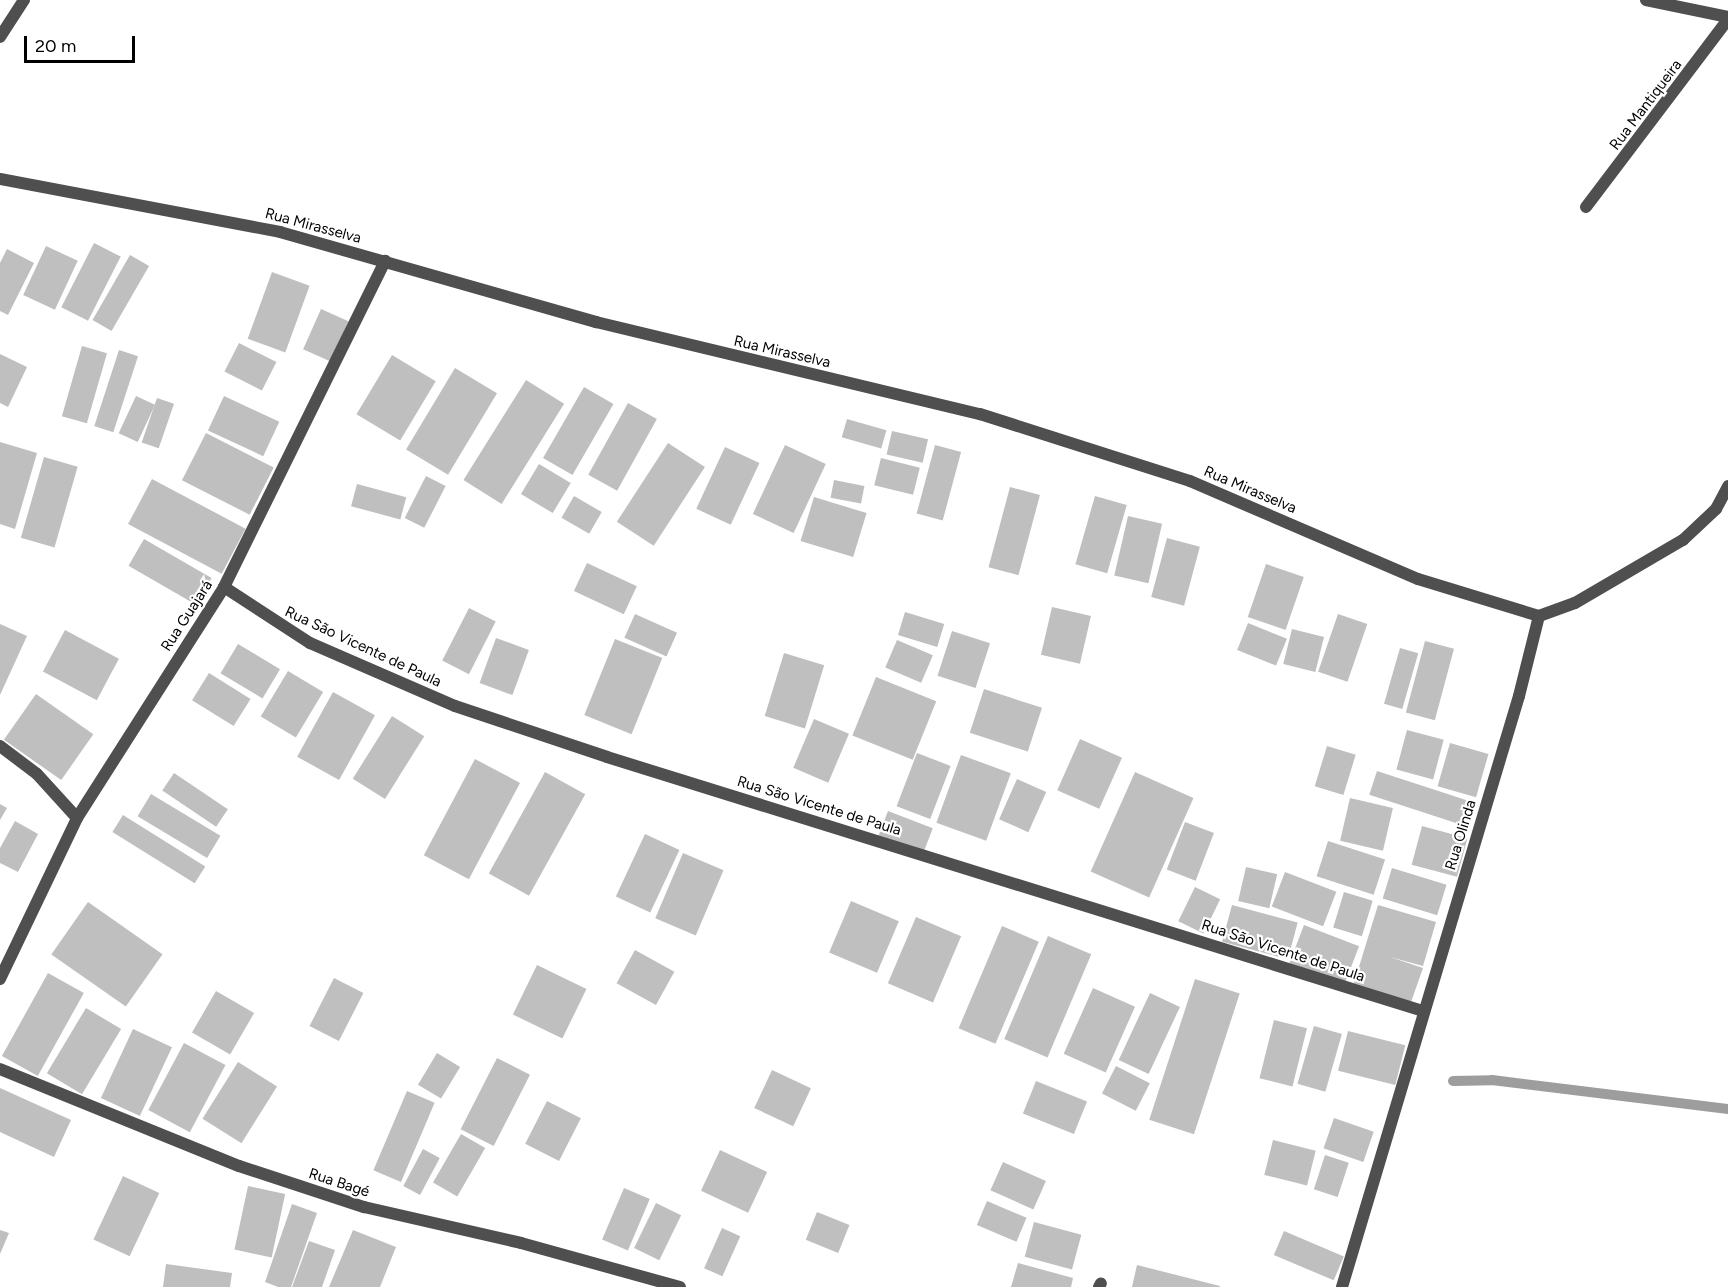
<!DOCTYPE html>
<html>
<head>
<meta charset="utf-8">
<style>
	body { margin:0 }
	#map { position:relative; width:1728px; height:1287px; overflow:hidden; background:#fff; font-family:Figtree,sans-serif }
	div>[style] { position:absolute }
	.stream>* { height:10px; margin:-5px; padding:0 5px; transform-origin:5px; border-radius:5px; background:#9d9d9d }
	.building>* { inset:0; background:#bfbfbf; transform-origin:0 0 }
	.minor>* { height:12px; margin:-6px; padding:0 6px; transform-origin:6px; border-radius:6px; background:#4f4f4f }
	span { translate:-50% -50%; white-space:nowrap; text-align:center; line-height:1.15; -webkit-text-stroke:4.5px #fff; paint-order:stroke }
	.street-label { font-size:15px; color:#000 }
	.scale { position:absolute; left:24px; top:36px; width:111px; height:27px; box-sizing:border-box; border:3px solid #000; border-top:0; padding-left:8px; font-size:18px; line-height:21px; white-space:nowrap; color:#000; -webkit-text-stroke:4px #fff; paint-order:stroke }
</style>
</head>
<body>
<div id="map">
	<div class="stream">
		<div style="left:1453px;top:1081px;width:39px;rotate:-1deg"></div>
		<div style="left:1492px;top:1080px;width:238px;rotate:7deg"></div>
	</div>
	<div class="building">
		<div style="left:94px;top:243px;width:30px;height:72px;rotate:27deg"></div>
		<div style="left:46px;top:246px;width:35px;height:54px;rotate:25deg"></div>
		<div style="clip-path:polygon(7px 249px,34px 263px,8px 315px,0 311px,0 263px)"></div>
		<div style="left:130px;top:255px;width:22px;height:75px;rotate:30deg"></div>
		<div style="left:272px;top:272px;width:40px;height:71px;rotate:20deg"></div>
		<div style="left:321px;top:309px;width:30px;height:44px;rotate:24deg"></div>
		<div style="left:239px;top:343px;width:42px;height:32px;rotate:27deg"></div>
		<div style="left:82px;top:346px;width:26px;height:73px;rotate:16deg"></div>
		<div style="left:119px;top:350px;width:20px;height:80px;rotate:18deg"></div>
		<div style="clip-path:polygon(0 354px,27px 367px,8px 407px,0 403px)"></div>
		<div style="left:392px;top:355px;width:51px;height:69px;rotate:31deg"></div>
		<div style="left:455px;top:368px;width:49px;height:95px;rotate:31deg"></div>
		<div style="left:526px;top:380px;width:45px;height:118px;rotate:32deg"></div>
		<div style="left:584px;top:387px;width:34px;height:82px;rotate:30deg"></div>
		<div style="left:136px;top:396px;width:21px;height:41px;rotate:25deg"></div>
		<div style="left:224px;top:396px;width:61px;height:38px;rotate:25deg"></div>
		<div style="left:157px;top:398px;width:18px;height:47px;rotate:19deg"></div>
		<div style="left:628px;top:403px;width:33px;height:82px;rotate:29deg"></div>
		<div style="left:847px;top:419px;width:41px;height:19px;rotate:16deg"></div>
		<div style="left:892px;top:431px;width:37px;height:24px;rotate:13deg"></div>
		<div style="left:206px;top:433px;width:76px;height:53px;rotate:27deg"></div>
		<div style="clip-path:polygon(0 442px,37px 453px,15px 529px,0 524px)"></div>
		<div style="left:668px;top:443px;width:44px;height:94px;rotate:33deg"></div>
		<div style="left:785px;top:445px;width:45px;height:76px;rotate:25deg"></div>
		<div style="left:935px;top:445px;width:27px;height:71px;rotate:15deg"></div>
		<div style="left:725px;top:447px;width:38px;height:68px;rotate:25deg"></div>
		<div style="left:44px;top:457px;width:35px;height:84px;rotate:16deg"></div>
		<div style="left:881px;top:458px;width:40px;height:28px;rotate:14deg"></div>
		<div style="left:539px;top:464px;width:37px;height:35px;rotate:31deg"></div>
		<div style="left:426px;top:476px;width:22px;height:47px;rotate:27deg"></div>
		<div style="left:152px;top:479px;width:106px;height:51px;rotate:28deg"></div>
		<div style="left:834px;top:480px;width:31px;height:18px;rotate:11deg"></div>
		<div style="left:357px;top:484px;width:51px;height:23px;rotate:15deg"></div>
		<div style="left:1010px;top:487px;width:31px;height:83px;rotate:15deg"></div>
		<div style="left:574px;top:496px;width:32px;height:25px;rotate:30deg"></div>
		<div style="left:1095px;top:496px;width:33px;height:71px;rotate:16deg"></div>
		<div style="left:814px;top:497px;width:55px;height:46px;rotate:17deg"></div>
		<div style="left:1128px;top:516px;width:35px;height:61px;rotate:13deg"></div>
		<div style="left:1167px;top:538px;width:34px;height:61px;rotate:15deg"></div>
		<div style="left:144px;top:539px;width:78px;height:31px;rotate:30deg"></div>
		<div style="left:587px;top:563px;width:55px;height:31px;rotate:25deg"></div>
		<div style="left:1266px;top:564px;width:40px;height:56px;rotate:19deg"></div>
		<div style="left:1052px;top:607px;width:40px;height:49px;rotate:13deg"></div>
		<div style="left:469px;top:608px;width:30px;height:59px;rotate:27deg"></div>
		<div style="left:905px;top:612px;width:41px;height:24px;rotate:17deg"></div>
		<div style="left:635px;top:614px;width:46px;height:26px;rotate:24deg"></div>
		<div style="left:1338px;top:614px;width:31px;height:61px;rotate:19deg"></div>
		<div style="left:1248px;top:623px;width:42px;height:29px;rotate:22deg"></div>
		<div style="clip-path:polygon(0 624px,27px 636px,0 695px)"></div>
		<div style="left:1292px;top:629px;width:33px;height:36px;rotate:14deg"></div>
		<div style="left:65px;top:630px;width:61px;height:47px;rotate:28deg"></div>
		<div style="left:952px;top:631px;width:40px;height:47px;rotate:18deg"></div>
		<div style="left:496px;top:638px;width:35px;height:48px;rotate:20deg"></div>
		<div style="left:615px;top:639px;width:51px;height:82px;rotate:22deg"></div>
		<div style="left:897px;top:640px;width:39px;height:30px;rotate:23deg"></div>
		<div style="left:1425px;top:641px;width:30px;height:74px;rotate:15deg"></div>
		<div style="left:238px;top:644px;width:49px;height:34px;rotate:31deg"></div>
		<div style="left:1400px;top:648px;width:19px;height:58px;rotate:16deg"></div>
		<div style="left:784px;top:653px;width:42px;height:66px;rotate:17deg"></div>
		<div style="left:288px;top:671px;width:41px;height:53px;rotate:31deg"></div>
		<div style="left:209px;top:673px;width:49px;height:32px;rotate:32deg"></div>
		<div style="left:876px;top:677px;width:65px;height:63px;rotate:22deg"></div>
		<div style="left:984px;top:689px;width:61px;height:46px;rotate:18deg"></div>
		<div style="left:333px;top:692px;width:48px;height:74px;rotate:29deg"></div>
		<div style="left:36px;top:694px;width:70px;height:56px;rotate:35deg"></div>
		<div style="left:392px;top:716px;width:38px;height:74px;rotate:32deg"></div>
		<div style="left:814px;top:719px;width:38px;height:53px;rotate:23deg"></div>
		<div style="left:1407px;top:730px;width:38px;height:41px;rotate:15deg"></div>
		<div style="left:1080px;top:739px;width:46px;height:56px;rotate:24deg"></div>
		<div style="left:1450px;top:743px;width:40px;height:45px;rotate:16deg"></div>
		<div style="left:1327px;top:746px;width:30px;height:42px;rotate:17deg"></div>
		<div style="left:917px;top:753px;width:36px;height:57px;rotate:21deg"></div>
		<div style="left:961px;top:755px;width:53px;height:72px;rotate:20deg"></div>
		<div style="left:475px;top:759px;width:51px;height:109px;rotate:28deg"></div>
		<div style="left:1377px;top:771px;width:104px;height:25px;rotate:18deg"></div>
		<div style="left:545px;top:772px;width:46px;height:116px;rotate:29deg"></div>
		<div style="left:1135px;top:772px;width:64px;height:109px;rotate:24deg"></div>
		<div style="left:174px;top:773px;width:65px;height:21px;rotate:34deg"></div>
		<div style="left:1017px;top:779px;width:32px;height:44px;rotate:24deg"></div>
		<div style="left:151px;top:794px;width:81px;height:26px;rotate:31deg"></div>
		<div style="left:1350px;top:798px;width:44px;height:44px;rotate:13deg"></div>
		<div style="clip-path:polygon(0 804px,7px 808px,0 820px)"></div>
		<div style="left:888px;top:811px;width:48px;height:26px;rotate:21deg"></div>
		<div style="left:123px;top:815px;width:97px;height:20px;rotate:32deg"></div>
		<div style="clip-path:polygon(15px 821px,38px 834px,18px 872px,0 863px,0 848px)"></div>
		<div style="left:1185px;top:822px;width:31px;height:51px;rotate:21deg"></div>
		<div style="left:1422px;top:826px;width:47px;height:40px;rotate:15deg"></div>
		<div style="left:645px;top:834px;width:38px;height:69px;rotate:25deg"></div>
		<div style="left:1328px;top:841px;width:60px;height:37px;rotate:18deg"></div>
		<div style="left:683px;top:853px;width:44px;height:71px;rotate:23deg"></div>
		<div style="left:1246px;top:867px;width:32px;height:35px;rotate:13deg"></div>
		<div style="left:1392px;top:868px;width:57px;height:32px;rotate:17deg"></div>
		<div style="left:1285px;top:872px;width:55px;height:37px;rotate:21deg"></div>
		<div style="left:1195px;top:887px;width:28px;height:38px;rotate:26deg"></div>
		<div style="left:1344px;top:892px;width:30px;height:37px;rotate:17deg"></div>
		<div style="left:851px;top:901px;width:52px;height:56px;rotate:23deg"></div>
		<div style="left:88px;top:902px;width:91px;height:64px;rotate:35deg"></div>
		<div style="left:1232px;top:905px;width:68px;height:38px;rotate:15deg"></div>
		<div style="clip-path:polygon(1378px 905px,1436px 922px,1423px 966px,1390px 957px,1423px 968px,1411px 1002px,1354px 983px)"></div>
		<div style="left:916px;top:917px;width:49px;height:72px;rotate:23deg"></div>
		<div style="left:1304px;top:925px;width:59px;height:41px;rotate:21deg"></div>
		<div style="left:1002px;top:926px;width:40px;height:111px;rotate:23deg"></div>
		<div style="left:1048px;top:936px;width:47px;height:112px;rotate:23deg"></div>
		<div style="left:635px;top:950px;width:45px;height:38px;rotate:29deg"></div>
		<div style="left:537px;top:965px;width:55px;height:55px;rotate:26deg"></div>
		<div style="left:48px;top:973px;width:41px;height:95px;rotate:29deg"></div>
		<div style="left:334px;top:978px;width:33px;height:54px;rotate:27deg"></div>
		<div style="left:1195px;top:979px;width:47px;height:148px;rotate:18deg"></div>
		<div style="left:1093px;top:988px;width:46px;height:72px;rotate:24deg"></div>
		<div style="left:216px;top:991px;width:44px;height:48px;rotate:30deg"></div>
		<div style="left:1150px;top:993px;width:33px;height:74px;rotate:25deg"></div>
		<div style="left:86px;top:1008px;width:41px;height:76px;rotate:31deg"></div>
		<div style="left:1274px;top:1020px;width:34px;height:60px;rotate:14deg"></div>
		<div style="left:1314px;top:1026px;width:29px;height:60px;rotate:16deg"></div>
		<div style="left:133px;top:1029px;width:43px;height:76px;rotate:25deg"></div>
		<div style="left:1348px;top:1031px;width:59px;height:41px;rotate:14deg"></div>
		<div style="left:184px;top:1043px;width:47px;height:76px;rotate:28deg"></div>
		<div style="left:437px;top:1053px;width:27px;height:37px;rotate:31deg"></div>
		<div style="left:497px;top:1058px;width:37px;height:80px;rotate:27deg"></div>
		<div style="left:238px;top:1062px;width:46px;height:67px;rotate:32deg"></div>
		<div style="left:1116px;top:1066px;width:38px;height:31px;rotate:27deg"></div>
		<div style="left:772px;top:1070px;width:43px;height:42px;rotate:25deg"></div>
		<div style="left:1036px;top:1081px;width:55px;height:35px;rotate:22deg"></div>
		<div style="clip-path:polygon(0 1088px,71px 1120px,54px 1157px,0 1132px)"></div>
		<div style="left:407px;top:1091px;width:30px;height:86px;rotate:23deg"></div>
		<div style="left:547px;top:1101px;width:38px;height:48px;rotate:27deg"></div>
		<div style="left:1334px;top:1118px;width:42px;height:32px;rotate:19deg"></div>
		<div style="left:461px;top:1134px;width:28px;height:56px;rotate:30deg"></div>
		<div style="left:1273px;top:1140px;width:44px;height:36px;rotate:14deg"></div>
		<div style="left:423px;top:1149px;width:19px;height:42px;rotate:28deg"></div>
		<div style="left:720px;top:1150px;width:52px;height:45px;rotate:25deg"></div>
		<div style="left:1325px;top:1155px;width:25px;height:36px;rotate:18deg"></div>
		<div style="left:1003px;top:1162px;width:47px;height:31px;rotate:24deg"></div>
		<div style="left:123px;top:1176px;width:40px;height:70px;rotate:25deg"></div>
		<div style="left:248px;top:1186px;width:38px;height:65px;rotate:12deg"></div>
		<div style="left:624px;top:1188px;width:28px;height:56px;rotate:23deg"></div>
		<div style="left:987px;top:1201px;width:43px;height:26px;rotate:23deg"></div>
		<div style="left:656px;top:1203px;width:28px;height:50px;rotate:26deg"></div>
		<div style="clip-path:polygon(292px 1204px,317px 1213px,291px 1287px,278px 1287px,265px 1282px)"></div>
		<div style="left:817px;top:1212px;width:35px;height:30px;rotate:22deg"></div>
		<div style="left:1034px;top:1222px;width:49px;height:36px;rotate:15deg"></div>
		<div style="left:722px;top:1228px;width:20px;height:44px;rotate:24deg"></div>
		<div style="clip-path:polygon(0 1230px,9px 1233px,0 1254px)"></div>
		<div style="clip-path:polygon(353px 1230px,396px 1247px,380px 1287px,329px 1287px)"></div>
		<div style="left:1284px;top:1231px;width:65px;height:26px;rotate:23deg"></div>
		<div style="clip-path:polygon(309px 1241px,335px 1250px,322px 1287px,292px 1287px)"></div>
		<div style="clip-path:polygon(1018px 1263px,1073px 1278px,1071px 1287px,1011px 1287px)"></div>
		<div style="clip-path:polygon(166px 1264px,232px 1273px,230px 1287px,163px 1287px)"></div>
		<div style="clip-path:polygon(1137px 1265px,1220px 1286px,1220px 1287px,1132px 1287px)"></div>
	</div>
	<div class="minor">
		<div style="left:1646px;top:0;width:84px;rotate:11.7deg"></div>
		<div style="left:0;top:37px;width:44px;rotate:-57deg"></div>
		<div style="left:0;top:179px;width:285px;rotate:10.7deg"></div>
		<div style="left:280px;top:232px;width:329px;rotate:15.9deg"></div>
		<div style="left:596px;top:322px;width:395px;rotate:13.5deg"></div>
		<div style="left:980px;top:414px;width:220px;rotate:17.7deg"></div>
		<div style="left:1190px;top:481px;width:248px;rotate:23.3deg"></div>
		<div style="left:1418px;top:579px;width:127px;rotate:17deg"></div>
		<div style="left:1586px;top:207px;width:236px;rotate:-52.9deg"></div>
		<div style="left:224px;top:587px;width:103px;rotate:33.1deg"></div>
		<div style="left:310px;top:643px;width:158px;rotate:23.5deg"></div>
		<div style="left:455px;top:706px;width:160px;rotate:18.5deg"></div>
		<div style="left:607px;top:757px;width:855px;rotate:17.29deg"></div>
		<div style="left:0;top:746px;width:46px;rotate:37.1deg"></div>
		<div style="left:37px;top:774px;width:59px;rotate:47.7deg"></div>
		<div style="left:0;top:979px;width:178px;rotate:-64.4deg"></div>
		<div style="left:77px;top:818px;width:274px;rotate:-57.5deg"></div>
		<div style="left:224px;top:587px;width:364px;rotate:-63.7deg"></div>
		<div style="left:0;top:1069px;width:258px;rotate:22.1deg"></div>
		<div style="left:239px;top:1166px;width:132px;rotate:18.2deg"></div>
		<div style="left:364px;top:1207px;width:161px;rotate:12.9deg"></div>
		<div style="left:521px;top:1243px;width:165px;rotate:15.5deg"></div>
		<div style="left:1099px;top:1287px;width:4px;rotate:-63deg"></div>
		<div style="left:1342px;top:1287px;width:617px;rotate:-73.33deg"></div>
		<div style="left:1519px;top:696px;width:82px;rotate:-76deg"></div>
		<div style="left:1539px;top:616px;width:38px;rotate:-20deg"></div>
		<div style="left:1575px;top:603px;width:125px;rotate:-30.3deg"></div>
		<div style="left:1683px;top:540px;width:45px;rotate:-43.2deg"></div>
		<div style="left:1716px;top:509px;width:26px;rotate:-62deg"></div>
	</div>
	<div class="street-label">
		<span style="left:1646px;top:105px;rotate:-53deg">Rua Mantiqueira</span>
		<span style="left:313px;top:226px;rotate:15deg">Rua Mirasselva</span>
		<span style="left:782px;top:352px;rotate:13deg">Rua Mirasselva</span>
		<span style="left:1250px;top:490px;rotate:23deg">Rua Mirasselva</span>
		<span style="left:187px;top:616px;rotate:-57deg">Rua Guajará</span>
		<span style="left:363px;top:647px;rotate:25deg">Rua São Vicente de Paula</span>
		<span style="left:819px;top:806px;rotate:17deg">Rua São Vicente de Paula</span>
		<span style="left:1461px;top:835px;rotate:-73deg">Rua Olinda</span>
		<span style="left:1283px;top:951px;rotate:18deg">Rua São Vicente de Paula</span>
		<span style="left:339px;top:1183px;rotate:18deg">Rua Bagé</span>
	</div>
	<div class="scale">20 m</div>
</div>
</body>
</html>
